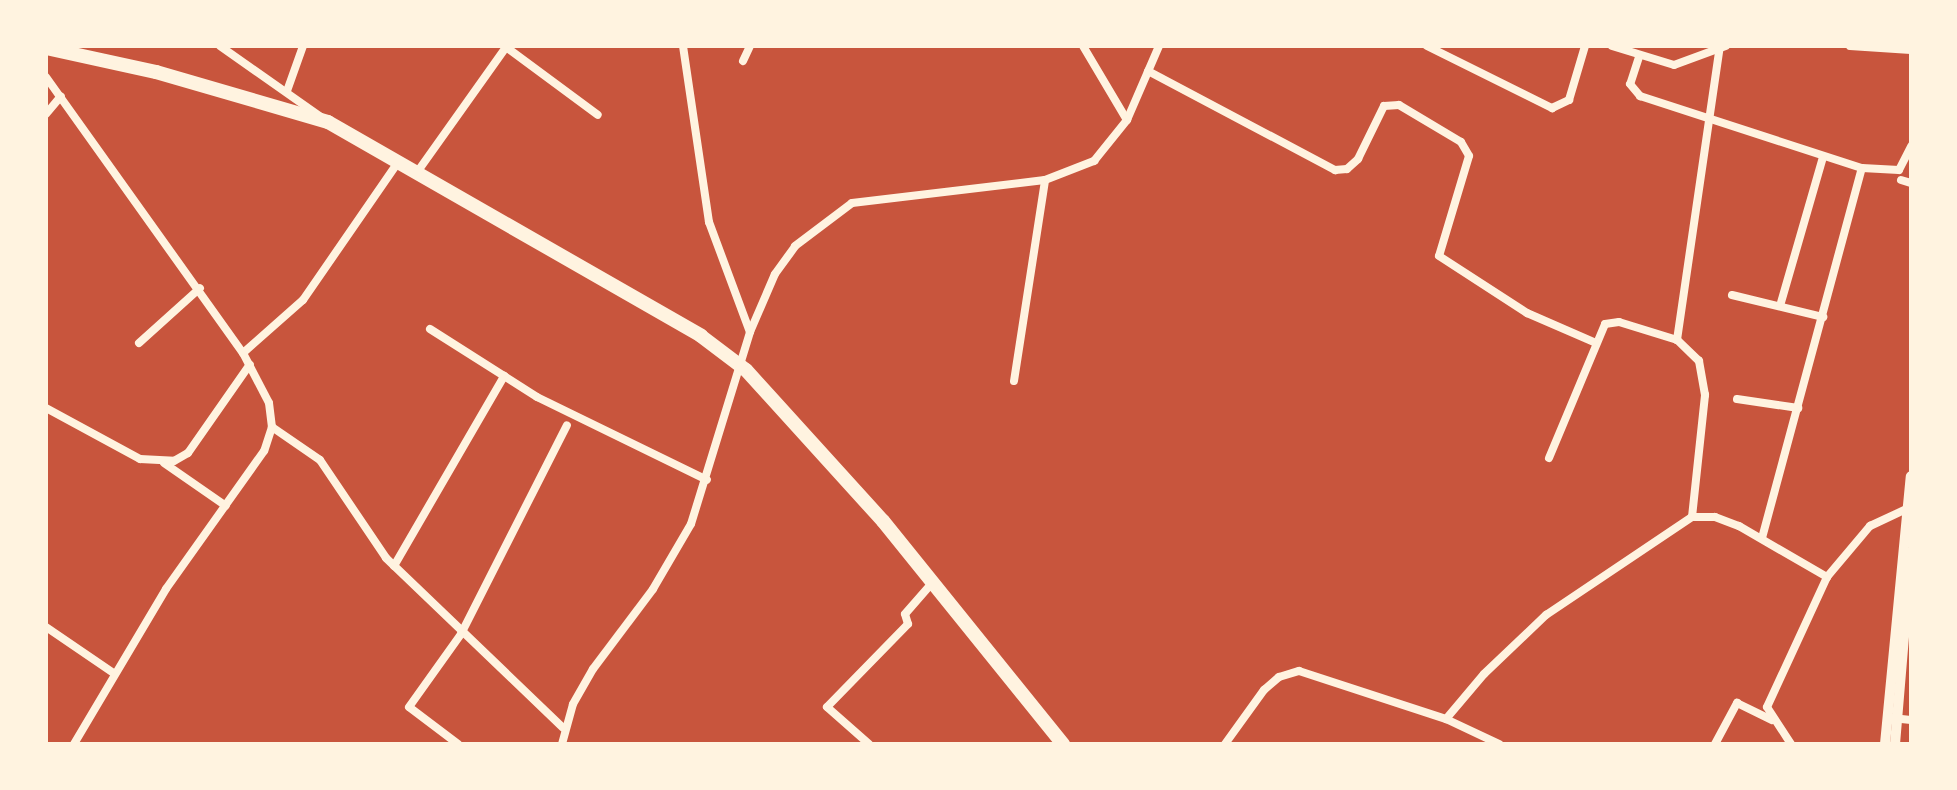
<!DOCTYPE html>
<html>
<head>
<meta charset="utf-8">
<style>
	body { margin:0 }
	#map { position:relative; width:1957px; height:790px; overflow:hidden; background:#c8553d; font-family:Helvetica,sans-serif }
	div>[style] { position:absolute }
	.minor>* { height:8px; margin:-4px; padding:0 4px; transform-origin:4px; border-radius:4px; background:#fff3e0 }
	.tertiary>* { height:10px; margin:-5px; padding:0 5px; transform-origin:5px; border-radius:5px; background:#fff3e0 }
	.primary>* { height:14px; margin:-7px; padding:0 7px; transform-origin:7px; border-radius:7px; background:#fff3e0 }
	span { translate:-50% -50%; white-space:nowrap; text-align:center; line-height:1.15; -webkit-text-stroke:7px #fff3e0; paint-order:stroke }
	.frame { position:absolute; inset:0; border:48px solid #fff3e0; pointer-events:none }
</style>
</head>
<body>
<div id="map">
	<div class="minor">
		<div style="left:220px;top:46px;width:123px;rotate:35.1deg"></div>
		<div style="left:683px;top:46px;width:178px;rotate:81.6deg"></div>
		<div style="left:709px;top:222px;width:117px;rotate:69.6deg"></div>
		<div style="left:1083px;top:46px;width:86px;rotate:59.3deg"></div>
		<div style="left:1427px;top:46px;width:140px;rotate:26.4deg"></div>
		<div style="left:1552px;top:108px;width:19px;rotate:-25deg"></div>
		<div style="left:1569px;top:100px;width:56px;rotate:-73.5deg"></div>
		<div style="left:1612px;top:46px;width:65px;rotate:17deg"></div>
		<div style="left:1674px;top:65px;width:55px;rotate:-20.1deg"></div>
		<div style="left:1850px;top:46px;width:61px;rotate:3.8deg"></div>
		<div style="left:1639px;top:57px;width:28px;rotate:108deg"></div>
		<div style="left:1630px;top:84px;width:16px;rotate:50deg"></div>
		<div style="left:1640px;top:96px;width:233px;rotate:18deg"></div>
		<div style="left:743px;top:61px;width:17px;rotate:-65deg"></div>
		<div style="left:1148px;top:71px;width:212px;rotate:27.9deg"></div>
		<div style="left:1335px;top:170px;width:12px;rotate:-5deg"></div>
		<div style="left:1347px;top:169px;width:15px;rotate:-42deg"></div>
		<div style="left:1358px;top:159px;width:59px;rotate:-63.9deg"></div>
		<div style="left:1384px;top:106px;width:15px;rotate:-4deg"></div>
		<div style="left:1399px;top:105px;width:72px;rotate:30.8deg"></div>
		<div style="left:1461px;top:142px;width:16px;rotate:60deg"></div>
		<div style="left:1469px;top:156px;width:104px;rotate:106.7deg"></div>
		<div style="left:1439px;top:256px;width:105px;rotate:32.9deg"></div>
		<div style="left:1527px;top:313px;width:75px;rotate:23.5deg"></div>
		<div style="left:46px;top:77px;width:339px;rotate:54.5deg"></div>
		<div style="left:243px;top:353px;width:56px;rotate:62.5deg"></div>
		<div style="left:269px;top:403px;width:24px;rotate:83deg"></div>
		<div style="left:272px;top:427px;width:25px;rotate:108deg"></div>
		<div style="left:264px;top:451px;width:169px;rotate:125.4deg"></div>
		<div style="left:166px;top:589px;width:180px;rotate:120.7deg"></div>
		<div style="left:287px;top:91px;width:48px;rotate:-70.4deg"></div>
		<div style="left:46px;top:114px;width:23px;rotate:-50deg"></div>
		<div style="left:418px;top:171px;width:152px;rotate:-54.6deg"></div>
		<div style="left:506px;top:47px;width:114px;rotate:36.5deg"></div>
		<div style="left:1901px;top:180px;width:10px;rotate:17deg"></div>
		<div style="left:1732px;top:295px;width:94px;rotate:13.6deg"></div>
		<div style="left:1780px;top:306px;width:155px;rotate:-73.9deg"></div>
		<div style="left:430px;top:329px;width:127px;rotate:32.4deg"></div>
		<div style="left:537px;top:397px;width:189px;rotate:26deg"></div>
		<div style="left:139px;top:343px;width:82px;rotate:-42deg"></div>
		<div style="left:243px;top:353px;width:80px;rotate:-41.5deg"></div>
		<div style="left:303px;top:300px;width:169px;rotate:-55.4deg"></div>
		<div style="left:1014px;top:381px;width:203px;rotate:-81.2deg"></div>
		<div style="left:1737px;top:399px;width:62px;rotate:8.4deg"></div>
		<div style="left:46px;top:408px;width:107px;rotate:28.5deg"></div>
		<div style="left:140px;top:459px;width:34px;rotate:3deg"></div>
		<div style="left:174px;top:461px;width:16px;rotate:-30deg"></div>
		<div style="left:188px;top:453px;width:108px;rotate:-55.1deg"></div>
		<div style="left:272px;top:427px;width:58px;rotate:34.5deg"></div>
		<div style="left:320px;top:460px;width:118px;rotate:56deg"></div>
		<div style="left:386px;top:558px;width:245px;rotate:43.8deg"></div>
		<div style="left:1549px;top:458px;width:145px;rotate:-67.3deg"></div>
		<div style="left:1605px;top:324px;width:14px;rotate:-8deg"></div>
		<div style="left:1619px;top:322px;width:61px;rotate:17.2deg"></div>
		<div style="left:164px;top:463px;width:75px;rotate:34.7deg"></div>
		<div style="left:1692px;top:517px;width:123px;rotate:-83.9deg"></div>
		<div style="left:1705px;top:395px;width:35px;rotate:-100deg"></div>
		<div style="left:1699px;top:361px;width:30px;rotate:-136deg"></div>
		<div style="left:1677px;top:340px;width:296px;rotate:-81.7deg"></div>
		<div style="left:1762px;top:538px;width:383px;rotate:-74.9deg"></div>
		<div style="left:1862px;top:168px;width:37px;rotate:3deg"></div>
		<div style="left:1899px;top:170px;width:27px;rotate:-63deg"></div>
		<div style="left:394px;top:566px;width:220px;rotate:-59.9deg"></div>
		<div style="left:46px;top:627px;width:83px;rotate:34.3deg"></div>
		<div style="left:1892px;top:718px;width:19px;rotate:6deg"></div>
		<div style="left:1446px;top:719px;width:59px;rotate:25.3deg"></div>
		<div style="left:458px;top:744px;width:61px;rotate:-142.9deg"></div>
		<div style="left:409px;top:707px;width:90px;rotate:-54.5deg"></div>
		<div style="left:461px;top:634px;width:234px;rotate:-63.1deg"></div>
		<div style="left:562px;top:744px;width:41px;rotate:-74.6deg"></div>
		<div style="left:573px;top:704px;width:40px;rotate:-60.3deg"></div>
		<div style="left:593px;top:669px;width:100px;rotate:-53.1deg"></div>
		<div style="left:653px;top:589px;width:75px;rotate:-59.7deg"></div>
		<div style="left:691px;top:524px;width:201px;rotate:-72.9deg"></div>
		<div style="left:750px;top:332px;width:63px;rotate:-66.7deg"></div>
		<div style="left:775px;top:274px;width:34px;rotate:-54deg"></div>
		<div style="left:795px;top:246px;width:71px;rotate:-37deg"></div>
		<div style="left:852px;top:203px;width:194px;rotate:-6.8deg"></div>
		<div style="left:1045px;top:180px;width:53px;rotate:-21.2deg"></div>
		<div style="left:1094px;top:161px;width:53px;rotate:-51.2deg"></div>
		<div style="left:1127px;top:120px;width:81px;rotate:-66.6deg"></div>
		<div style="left:869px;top:744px;width:56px;rotate:-138.6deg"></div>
		<div style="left:827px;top:707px;width:116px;rotate:-45.7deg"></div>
		<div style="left:908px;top:624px;width:10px;rotate:-107deg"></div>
		<div style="left:905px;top:614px;width:41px;rotate:-48.9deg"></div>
		<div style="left:1225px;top:744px;width:67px;rotate:-54.2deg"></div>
		<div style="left:1264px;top:690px;width:20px;rotate:-41deg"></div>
		<div style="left:1279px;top:677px;width:21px;rotate:-17deg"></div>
		<div style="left:1299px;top:671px;width:155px;rotate:18.1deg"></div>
		<div style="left:1446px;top:719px;width:59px;rotate:-49.8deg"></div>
		<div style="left:1484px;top:674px;width:86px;rotate:-43.6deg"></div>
		<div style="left:1546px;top:615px;width:176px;rotate:-33.9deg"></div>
		<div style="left:1692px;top:517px;width:23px"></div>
		<div style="left:1715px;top:517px;width:26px;rotate:21deg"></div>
		<div style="left:1739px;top:526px;width:102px;rotate:30.1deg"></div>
		<div style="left:1827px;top:577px;width:67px;rotate:-49.9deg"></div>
		<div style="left:1870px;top:526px;width:38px;rotate:-25deg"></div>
		<div style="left:1715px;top:744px;width:47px;rotate:-61.8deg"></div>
		<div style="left:1737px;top:703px;width:39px;rotate:26deg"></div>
		<div style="left:1791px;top:744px;width:44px;rotate:-123deg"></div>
		<div style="left:1767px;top:707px;width:143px;rotate:-65.2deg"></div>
	</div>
	<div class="tertiary">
		<div style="left:1885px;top:744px;width:269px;rotate:-84.5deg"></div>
		<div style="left:1895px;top:744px;width:193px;rotate:-85.2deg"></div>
	</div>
	<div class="primary">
		<div style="left:46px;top:48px;width:113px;rotate:12.3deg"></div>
		<div style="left:156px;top:72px;width:179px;rotate:16.2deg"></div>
		<div style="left:328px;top:122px;width:430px;rotate:29.8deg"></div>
		<div style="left:701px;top:336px;width:56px;rotate:37.1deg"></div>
		<div style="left:746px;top:370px;width:204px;rotate:47.8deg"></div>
		<div style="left:883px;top:521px;width:287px;rotate:51.1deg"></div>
	</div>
	<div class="frame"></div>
</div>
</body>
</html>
